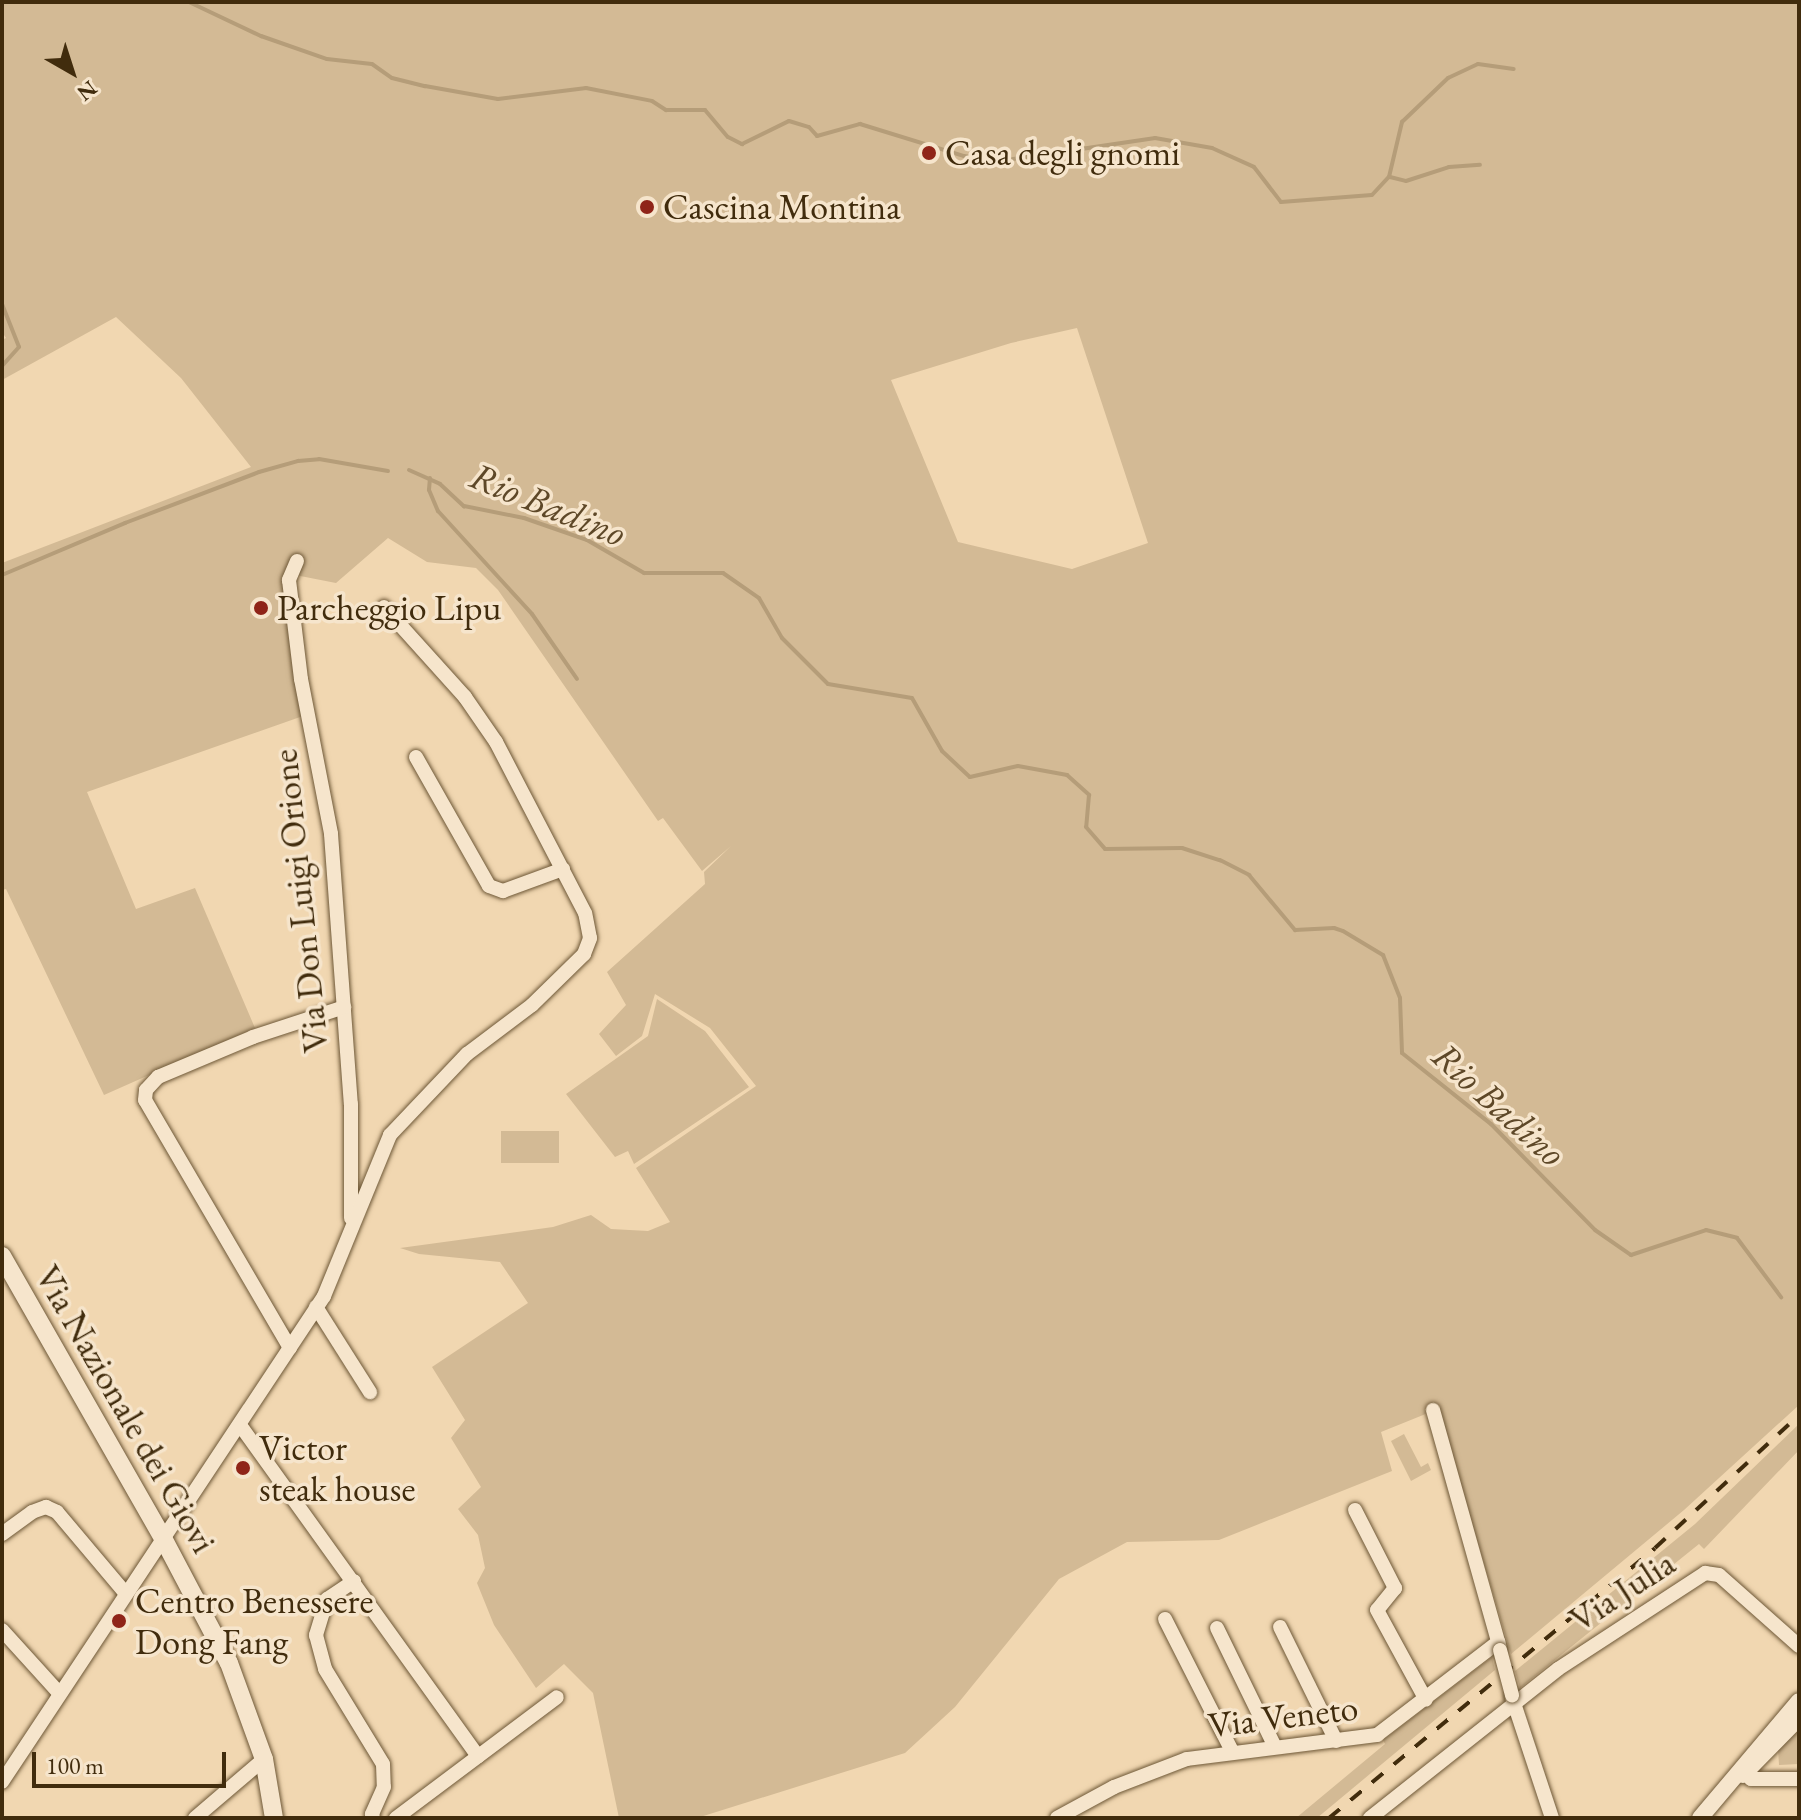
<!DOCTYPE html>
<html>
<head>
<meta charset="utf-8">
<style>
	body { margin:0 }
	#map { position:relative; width:1801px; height:1820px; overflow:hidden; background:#f1d7b1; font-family:"EB Garamond",serif }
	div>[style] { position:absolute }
	.green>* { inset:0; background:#d3ba95; transform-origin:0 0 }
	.stream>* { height:4px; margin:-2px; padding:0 2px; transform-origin:2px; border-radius:2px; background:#b59d79 }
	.roads { filter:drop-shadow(0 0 2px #6d5736) drop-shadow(0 0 2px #6d5736) }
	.minor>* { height:14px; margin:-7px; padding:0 7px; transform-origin:7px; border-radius:7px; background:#f6e5cc }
	.tertiary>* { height:16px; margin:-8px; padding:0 8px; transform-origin:8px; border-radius:8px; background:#f6e5cc }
	.secondary>* { height:18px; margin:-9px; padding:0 9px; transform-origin:9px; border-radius:9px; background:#f6e5cc }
	.rail>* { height:4px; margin-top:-2px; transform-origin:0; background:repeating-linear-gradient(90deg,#412c0d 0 14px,transparent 0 28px) }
	.bridges { filter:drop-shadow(0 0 2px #6d5736) drop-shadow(0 0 2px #6d5736) }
	.minor-bridge>* { height:14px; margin:-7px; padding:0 7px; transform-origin:7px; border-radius:7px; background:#f6e5cc }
	.dots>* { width:22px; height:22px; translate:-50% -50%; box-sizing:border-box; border:4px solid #f6e5cc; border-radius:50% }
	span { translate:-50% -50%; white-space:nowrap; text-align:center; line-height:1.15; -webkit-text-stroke:7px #f6e5cc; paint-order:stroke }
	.poi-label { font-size:36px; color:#412c0d }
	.left { translate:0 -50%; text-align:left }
	.street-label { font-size:36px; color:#412c0d }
	.water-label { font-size:38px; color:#5e4828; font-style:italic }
	.frame { position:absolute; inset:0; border:4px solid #412c0d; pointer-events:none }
	.north { position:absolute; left:32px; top:32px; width:80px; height:80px; -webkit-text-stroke:6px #f6e5cc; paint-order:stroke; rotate:141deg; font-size:22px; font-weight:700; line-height:32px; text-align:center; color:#412c0d }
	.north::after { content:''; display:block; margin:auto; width:28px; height:36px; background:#412c0d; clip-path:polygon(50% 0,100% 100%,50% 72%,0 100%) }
	.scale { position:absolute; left:32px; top:1752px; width:194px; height:36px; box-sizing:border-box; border:4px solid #412c0d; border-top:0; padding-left:10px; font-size:24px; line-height:28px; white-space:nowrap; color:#412c0d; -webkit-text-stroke:6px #f6e5cc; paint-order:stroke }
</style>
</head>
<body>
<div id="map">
	<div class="green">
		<div style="clip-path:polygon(evenodd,2px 2px,1799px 2px,1799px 1405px,1684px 1510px,1511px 1654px,1438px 1409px,1381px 1432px,1392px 1471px,1219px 1540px,1127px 1542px,1059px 1579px,955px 1707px,905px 1753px,697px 1818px,619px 1818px,593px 1693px,564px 1664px,536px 1688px,494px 1625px,477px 1583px,485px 1568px,478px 1535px,458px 1509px,481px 1487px,451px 1438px,465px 1420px,432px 1367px,528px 1303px,500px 1262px,419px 1254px,400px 1248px,553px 1227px,591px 1215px,611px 1229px,648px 1231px,670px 1222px,636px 1168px,756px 1086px,710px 1028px,655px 994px,642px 1036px,616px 1056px,599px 1034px,626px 1005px,607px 972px,705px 884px,704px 872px,731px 846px,702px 871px,663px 818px,658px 821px,498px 590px,476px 568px,427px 562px,388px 538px,336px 583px,290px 574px,303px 716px,87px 792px,136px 909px,195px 888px,255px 1028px,104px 1095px,6px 889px,2px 890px,2px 563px,251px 467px,181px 378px,116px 317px,2px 380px,2px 340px,6px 338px,2px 332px,2px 2px,1077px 328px,1148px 543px,1072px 569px,958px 542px,891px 380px,1011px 343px,1077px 328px)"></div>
		<div style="clip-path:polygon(657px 999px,705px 1031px,749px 1087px,634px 1164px,628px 1151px,615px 1157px,566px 1094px,648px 1036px)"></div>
		<div style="left:501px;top:1131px;width:58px;height:32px"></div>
		<div style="clip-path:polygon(1799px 1424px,1799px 1450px,1704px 1549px,1699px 1544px,1520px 1688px,1515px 1671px,1695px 1524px)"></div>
		<div style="clip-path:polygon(1404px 1434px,1421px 1467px,1428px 1463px,1431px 1470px,1411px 1481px,1391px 1441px)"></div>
		<div style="clip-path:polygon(1492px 1657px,1495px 1670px,1317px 1818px,1296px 1818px,1385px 1744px,1383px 1740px)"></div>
		<div style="clip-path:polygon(1799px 1725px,1799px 1764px,1779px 1765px,1778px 1748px)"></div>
	</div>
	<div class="stream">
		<div style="left:189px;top:2px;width:80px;rotate:25.3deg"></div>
		<div style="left:261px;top:36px;width:70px;rotate:19.2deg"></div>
		<div style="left:327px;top:59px;width:45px;rotate:6.3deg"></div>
		<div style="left:372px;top:64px;width:24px;rotate:35deg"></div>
		<div style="left:392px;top:78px;width:34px;rotate:14deg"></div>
		<div style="left:425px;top:86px;width:74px;rotate:10.1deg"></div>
		<div style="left:498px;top:99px;width:89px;rotate:-7.1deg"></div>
		<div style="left:586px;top:88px;width:67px;rotate:11.1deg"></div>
		<div style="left:652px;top:101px;width:17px;rotate:33deg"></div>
		<div style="left:666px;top:110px;width:39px"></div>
		<div style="left:705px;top:110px;width:35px;rotate:50deg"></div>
		<div style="left:728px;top:137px;width:16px;rotate:27deg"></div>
		<div style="left:742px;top:144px;width:52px;rotate:-26.1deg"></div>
		<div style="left:789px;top:121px;width:21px;rotate:17deg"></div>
		<div style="left:809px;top:127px;width:12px;rotate:48deg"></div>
		<div style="left:817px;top:136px;width:45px;rotate:-15.6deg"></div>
		<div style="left:860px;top:124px;width:109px;rotate:17.1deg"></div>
		<div style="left:964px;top:156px;width:36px;rotate:8deg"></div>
		<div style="left:1000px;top:161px;width:157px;rotate:-8.4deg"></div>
		<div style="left:1155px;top:138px;width:58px;rotate:10deg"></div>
		<div style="left:1212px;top:148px;width:46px;rotate:24.3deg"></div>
		<div style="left:1254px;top:167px;width:44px;rotate:52.4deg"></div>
		<div style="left:1281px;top:202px;width:91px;rotate:-4.4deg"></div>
		<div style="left:1372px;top:195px;width:25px;rotate:-47deg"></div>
		<div style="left:1389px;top:177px;width:57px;rotate:-76.7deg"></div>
		<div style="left:1402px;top:122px;width:64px;rotate:-43.7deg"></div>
		<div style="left:1448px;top:78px;width:33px;rotate:-25deg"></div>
		<div style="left:1478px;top:64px;width:36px;rotate:8deg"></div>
		<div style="left:1390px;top:177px;width:16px;rotate:14deg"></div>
		<div style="left:1406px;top:181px;width:45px;rotate:-18deg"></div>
		<div style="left:1449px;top:167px;width:31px;rotate:-4deg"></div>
		<div style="left:2px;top:304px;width:46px;rotate:68.4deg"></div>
		<div style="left:19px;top:347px;width:25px;rotate:132deg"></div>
		<div style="left:409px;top:470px;width:34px;rotate:24deg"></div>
		<div style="left:440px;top:484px;width:33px;rotate:43deg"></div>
		<div style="left:464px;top:506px;width:61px;rotate:11.3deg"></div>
		<div style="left:524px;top:518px;width:67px;rotate:19.2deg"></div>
		<div style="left:587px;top:540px;width:66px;rotate:30.1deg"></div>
		<div style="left:644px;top:573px;width:79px"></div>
		<div style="left:723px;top:573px;width:44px;rotate:34.8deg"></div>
		<div style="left:759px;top:598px;width:46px;rotate:60.1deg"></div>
		<div style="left:782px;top:638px;width:65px;rotate:45deg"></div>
		<div style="left:828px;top:684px;width:85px;rotate:9.5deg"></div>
		<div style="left:912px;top:698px;width:61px;rotate:60.5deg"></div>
		<div style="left:942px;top:751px;width:38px;rotate:43deg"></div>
		<div style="left:970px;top:777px;width:49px;rotate:-12.9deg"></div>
		<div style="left:1018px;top:766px;width:50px;rotate:10.4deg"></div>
		<div style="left:1067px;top:775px;width:30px;rotate:42deg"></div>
		<div style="left:1089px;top:795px;width:32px;rotate:95deg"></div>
		<div style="left:1086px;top:827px;width:29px;rotate:49deg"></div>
		<div style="left:1105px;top:849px;width:77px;rotate:-0.7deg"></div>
		<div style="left:1182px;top:848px;width:40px;rotate:18deg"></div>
		<div style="left:1220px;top:860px;width:33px;rotate:27deg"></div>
		<div style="left:1249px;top:875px;width:72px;rotate:50.1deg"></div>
		<div style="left:1295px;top:930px;width:39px;rotate:-3deg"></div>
		<div style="left:1334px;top:928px;width:9px;rotate:18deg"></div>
		<div style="left:1343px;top:931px;width:47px;rotate:31deg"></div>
		<div style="left:1383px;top:955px;width:46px;rotate:68.4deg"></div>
		<div style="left:1400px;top:998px;width:55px;rotate:87.9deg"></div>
		<div style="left:1402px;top:1053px;width:114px;rotate:38.6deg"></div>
		<div style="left:1491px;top:1124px;width:148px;rotate:45.5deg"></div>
		<div style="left:1595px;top:1230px;width:44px;rotate:34.8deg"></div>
		<div style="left:1631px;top:1255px;width:79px;rotate:-18.4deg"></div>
		<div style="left:1706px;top:1230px;width:32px;rotate:14deg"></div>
		<div style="left:1737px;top:1238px;width:74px;rotate:53.3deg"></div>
		<div style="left:430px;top:478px;width:12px;rotate:95deg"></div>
		<div style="left:429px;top:490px;width:23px;rotate:67deg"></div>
		<div style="left:438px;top:511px;width:139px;rotate:47.6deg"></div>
		<div style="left:532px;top:614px;width:79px;rotate:55.3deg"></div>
		<div style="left:2px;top:575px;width:134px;rotate:-22.9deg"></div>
		<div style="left:125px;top:523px;width:143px;rotate:-20.8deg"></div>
		<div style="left:259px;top:472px;width:41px;rotate:-15.8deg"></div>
		<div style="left:298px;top:461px;width:21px;rotate:-5deg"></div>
		<div style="left:319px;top:459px;width:70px;rotate:9.9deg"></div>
	</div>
	<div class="roads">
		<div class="minor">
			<div style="left:297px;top:561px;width:21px;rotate:113deg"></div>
			<div style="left:289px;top:580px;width:100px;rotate:83.1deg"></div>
			<div style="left:301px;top:679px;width:158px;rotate:79deg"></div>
			<div style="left:331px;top:834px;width:271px;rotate:85.8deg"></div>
			<div style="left:351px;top:1104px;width:114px;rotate:90deg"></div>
			<div style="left:416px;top:757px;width:148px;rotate:60.5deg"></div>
			<div style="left:489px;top:886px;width:15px;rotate:20deg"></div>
			<div style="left:503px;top:891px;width:64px;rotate:-20.1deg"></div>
			<div style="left:316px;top:1307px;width:101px;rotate:57.6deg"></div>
			<div style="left:290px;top:1348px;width:287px;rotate:-120.3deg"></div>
			<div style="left:145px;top:1100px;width:10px;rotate:-84deg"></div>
			<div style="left:146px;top:1090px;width:18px;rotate:-47deg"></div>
			<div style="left:158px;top:1077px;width:103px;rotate:-22.8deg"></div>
			<div style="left:253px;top:1037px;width:96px;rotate:-18.2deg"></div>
			<div style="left:1433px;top:1410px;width:247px;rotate:74.3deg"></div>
			<div style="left:240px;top:1425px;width:408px;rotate:54.3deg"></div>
			<div style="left:1355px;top:1510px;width:88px;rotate:62.9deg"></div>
			<div style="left:1395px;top:1588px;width:28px;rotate:129deg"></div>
			<div style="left:1377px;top:1610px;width:102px;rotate:61.4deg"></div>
			<div style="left:2px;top:1534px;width:37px;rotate:-36deg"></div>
			<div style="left:32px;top:1512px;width:15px;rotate:-20deg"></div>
			<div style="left:46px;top:1507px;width:12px;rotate:24deg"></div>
			<div style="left:57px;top:1512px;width:107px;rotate:49.9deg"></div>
			<div style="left:354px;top:1581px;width:32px;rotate:146deg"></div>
			<div style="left:327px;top:1599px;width:38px;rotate:107deg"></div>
			<div style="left:316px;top:1635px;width:35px;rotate:75deg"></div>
			<div style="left:325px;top:1669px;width:111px;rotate:58.6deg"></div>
			<div style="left:383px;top:1764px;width:23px;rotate:88deg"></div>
			<div style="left:384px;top:1787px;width:30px;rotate:114deg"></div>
			<div style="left:372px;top:1814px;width:4px;rotate:76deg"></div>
			<div style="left:1165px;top:1619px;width:148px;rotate:63.1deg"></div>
			<div style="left:1280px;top:1627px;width:127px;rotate:63.8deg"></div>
			<div style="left:1217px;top:1628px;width:132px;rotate:64deg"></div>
			<div style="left:2px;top:1630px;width:86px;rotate:47.8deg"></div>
			<div style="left:1512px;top:1697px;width:127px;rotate:71.7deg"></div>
			<div style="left:1750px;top:1764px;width:10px;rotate:127deg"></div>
			<div style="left:1744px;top:1772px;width:10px;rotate:45deg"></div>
			<div style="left:1751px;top:1779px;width:48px"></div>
			<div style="left:2px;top:1782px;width:583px;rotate:-56.47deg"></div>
			<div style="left:324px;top:1296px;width:174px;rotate:-67.7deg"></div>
			<div style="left:390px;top:1135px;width:112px;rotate:-46.5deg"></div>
			<div style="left:467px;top:1054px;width:81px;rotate:-37deg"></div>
			<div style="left:532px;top:1005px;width:73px;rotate:-44.4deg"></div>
			<div style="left:584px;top:954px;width:17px;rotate:-69deg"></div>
			<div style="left:590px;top:938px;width:25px;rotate:-101deg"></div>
			<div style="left:585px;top:913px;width:193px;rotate:-117.5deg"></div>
			<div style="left:496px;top:742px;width:55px;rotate:-124.6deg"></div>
			<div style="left:465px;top:697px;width:121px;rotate:-132deg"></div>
			<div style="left:195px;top:1818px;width:91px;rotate:-40.5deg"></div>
			<div style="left:396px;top:1818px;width:201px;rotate:-36.9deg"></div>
			<div style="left:1057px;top:1818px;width:65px;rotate:-28.5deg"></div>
			<div style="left:1114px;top:1787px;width:78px;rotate:-21deg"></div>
			<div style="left:1187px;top:1759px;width:192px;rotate:-7.2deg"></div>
			<div style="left:1377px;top:1735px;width:153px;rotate:-37.5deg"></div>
			<div style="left:1370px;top:1818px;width:240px;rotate:-38.4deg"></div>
			<div style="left:1558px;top:1669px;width:176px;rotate:-33.1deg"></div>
			<div style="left:1705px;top:1573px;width:14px;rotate:8deg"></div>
			<div style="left:1719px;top:1575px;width:107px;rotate:41.6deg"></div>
		</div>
		<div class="tertiary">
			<div style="left:1743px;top:1775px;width:80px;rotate:-45.5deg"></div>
			<div style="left:1700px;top:1818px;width:153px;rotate:-49.8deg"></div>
		</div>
		<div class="secondary">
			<div style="left:2px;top:1256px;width:325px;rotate:60.3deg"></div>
			<div style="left:163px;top:1538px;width:141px;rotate:62.2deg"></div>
			<div style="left:229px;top:1663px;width:102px;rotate:70deg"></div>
			<div style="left:264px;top:1759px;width:60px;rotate:80.4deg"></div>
		</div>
	</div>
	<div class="rail">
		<div style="left:1329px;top:1818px;width:423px;rotate:-39.6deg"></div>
		<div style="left:1655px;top:1548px;width:196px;rotate:-42.7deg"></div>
	</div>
	<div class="bridges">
		<div class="minor-bridge">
			<div style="left:1500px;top:1650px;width:47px;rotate:75.1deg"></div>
		</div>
	</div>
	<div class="dots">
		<div style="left:929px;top:153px;background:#8f2418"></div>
		<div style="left:647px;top:207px;background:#8f2418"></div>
		<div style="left:261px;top:608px;background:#8f2418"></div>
		<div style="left:243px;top:1468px;background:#8f2418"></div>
		<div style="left:119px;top:1621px;background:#8f2418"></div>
	</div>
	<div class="poi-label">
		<span class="left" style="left:945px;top:153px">Casa degli gnomi</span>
		<span class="left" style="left:663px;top:207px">Cascina Montina</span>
		<span class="left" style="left:277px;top:608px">Parcheggio Lipu</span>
		<span class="left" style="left:259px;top:1468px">Victor<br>steak house</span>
		<span class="left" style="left:135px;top:1621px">Centro Benessere<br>Dong Fang</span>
	</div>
	<div class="street-label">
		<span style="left:300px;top:901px;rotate:-96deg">Via Don Luigi Orione</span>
		<span style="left:126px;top:1409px;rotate:60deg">Via Nazionale dei Giovi</span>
		<span style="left:1622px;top:1591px;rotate:-33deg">Via Julia</span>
		<span style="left:1283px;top:1716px;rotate:-7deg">Via Veneto</span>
	</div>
	<div class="water-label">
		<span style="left:548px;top:504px;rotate:22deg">Rio Badino</span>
		<span style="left:1499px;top:1104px;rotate:42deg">Rio Badino</span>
	</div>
	<div class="frame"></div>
	<div class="north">N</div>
	<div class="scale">100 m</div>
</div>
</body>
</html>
